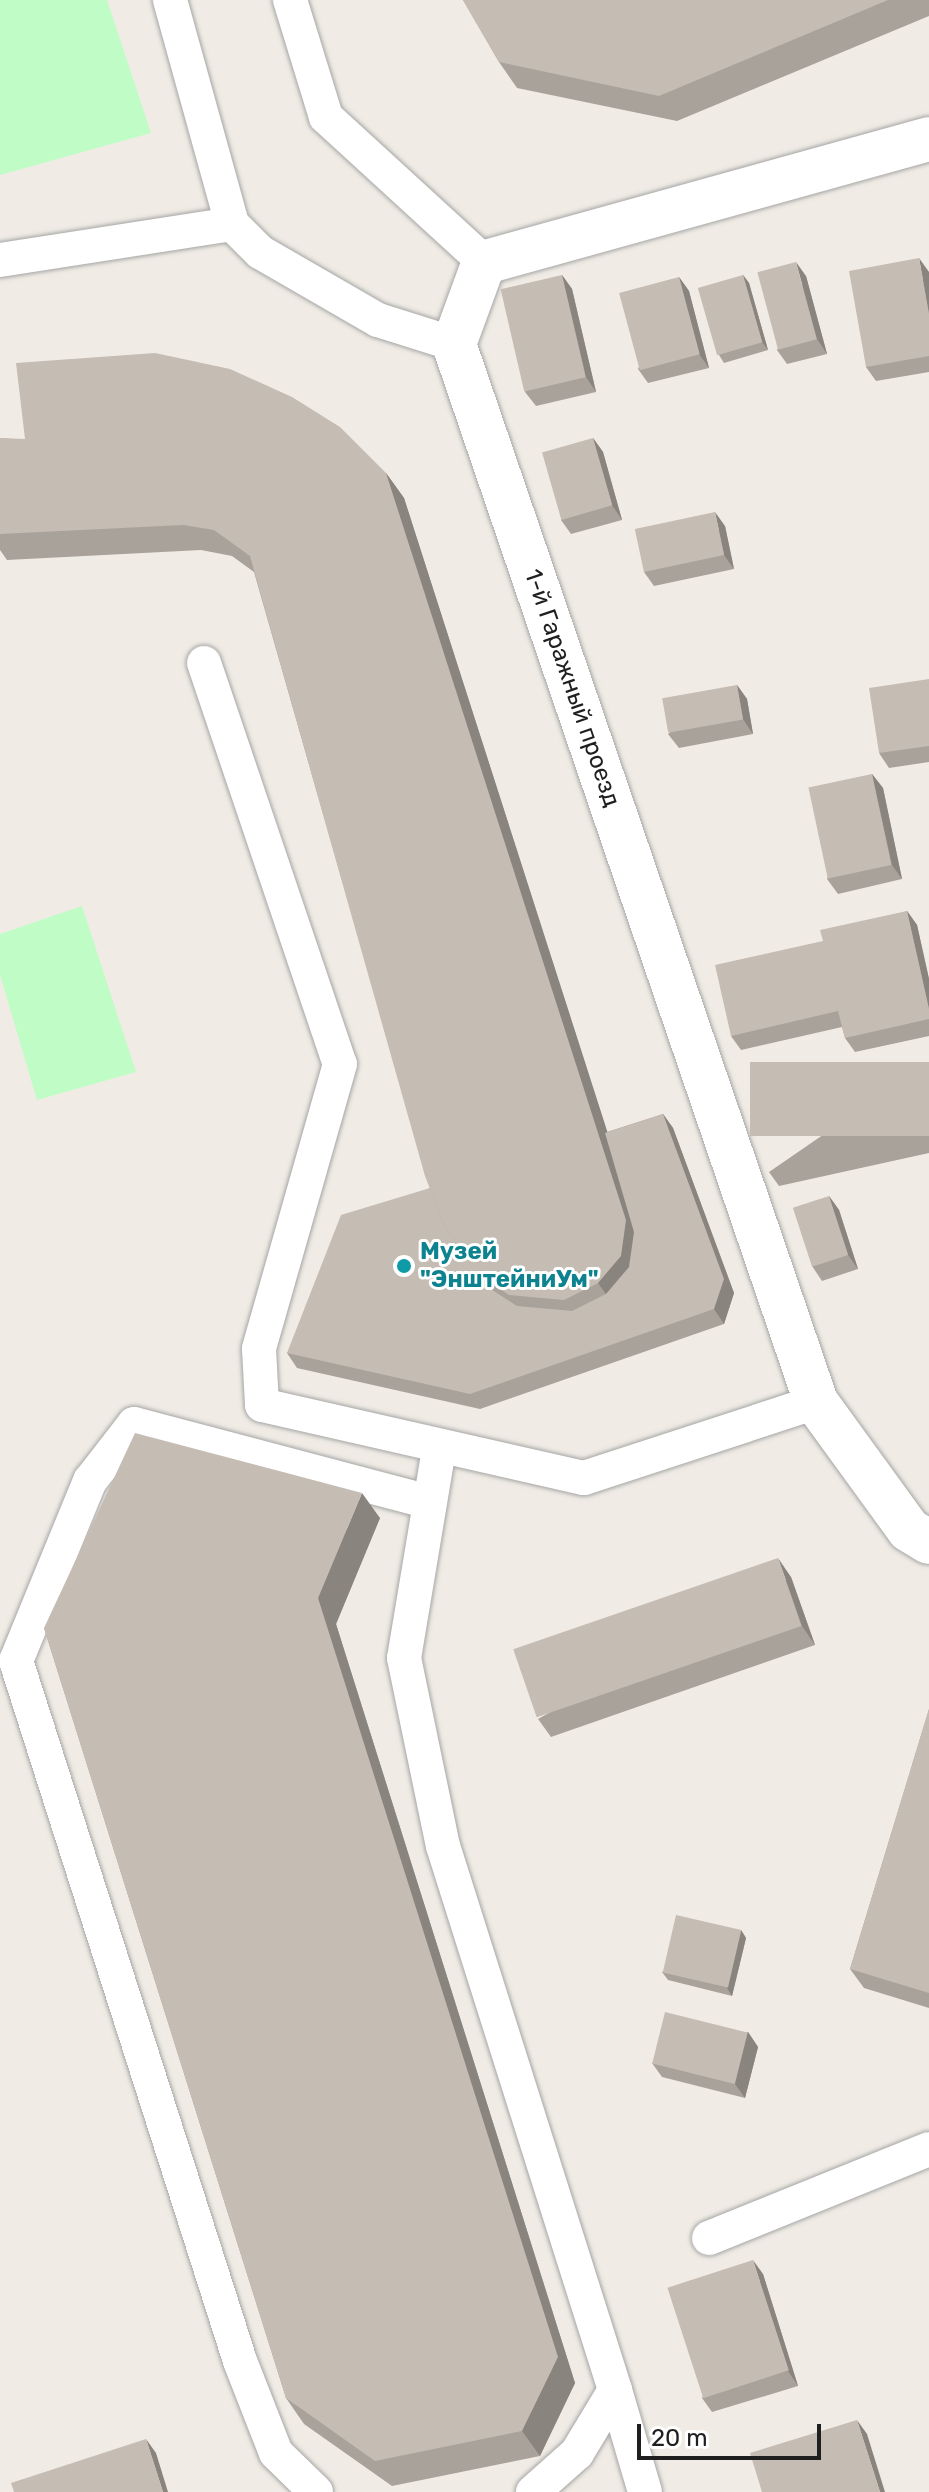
<!DOCTYPE html>
<html>
<head>
<meta charset="utf-8">
<style>
	body { margin:0 }
	#map { position:relative; width:929px; height:2492px; overflow:hidden; background:#f0ece5; font-family:Rubik,sans-serif }
	div>[style] { position:absolute }
	.park>* { inset:0; background:#c0fcc5 }
	.roads { filter:drop-shadow(0 0 2px #a6a6a6) drop-shadow(0 0 2px #a6a6a6) }
	.service>* { height:34px; margin:-17px; padding:0 17px; transform-origin:17px; border-radius:17px; background:#fff }
	.minor>* { height:44px; margin:-22px; padding:0 22px; transform-origin:22px; border-radius:22px; background:#fff }
	.wall>* { inset:0; background:#a9a29b }
	.shaded-wall>* { inset:0; background:#8a847e }
	.building>* { inset:0; background:#c5bcb4; transform-origin:0 0 }
	.dots>* { width:22px; height:22px; translate:-50% -50%; box-sizing:border-box; border:4px solid #fff; border-radius:50% }
	span { translate:-50% -50%; white-space:nowrap; text-align:center; line-height:1.15; -webkit-text-stroke:6px #fff; paint-order:stroke }
	.street-label { font-size:24px; color:#1f1f1f }
	.culture-label { font-size:24px; color:#0d838f; font-weight:700 }
	.left { translate:0 -50%; text-align:left }
	.scale { position:absolute; left:637px; top:2424px; width:184px; height:36px; box-sizing:border-box; border:4px solid #1f1f1f; border-top:0; padding-left:10px; font-size:24px; line-height:28px; white-space:nowrap; color:#1f1f1f; -webkit-text-stroke:6px #fff; paint-order:stroke }
</style>
</head>
<body>
<div id="map">
	<div class="park">
		<div style="clip-path:polygon(0 0,107px 0,151px 133px,0 175px)"></div>
		<div style="clip-path:polygon(82px 906px,136px 1072px,37px 1100px,0 975px,0 934px)"></div>
	</div>
	<div class="roads">
		<div class="service">
			<div style="left:170px;top:0;width:232px;rotate:74.5deg"></div>
			<div style="left:290px;top:0;width:122px;rotate:72.9deg"></div>
			<div style="left:326px;top:117px;width:214px;rotate:42.5deg"></div>
			<div style="left:0;top:260px;width:235px;rotate:-8.8deg"></div>
			<div style="left:232px;top:224px;width:40px;rotate:45deg"></div>
			<div style="left:260px;top:252px;width:136px;rotate:30deg"></div>
			<div style="left:378px;top:320px;width:80px;rotate:17.5deg"></div>
			<div style="left:204px;top:663px;width:423px;rotate:71.3deg"></div>
			<div style="left:340px;top:1064px;width:296px;rotate:105.9deg"></div>
			<div style="left:259px;top:1349px;width:56px;rotate:86.9deg"></div>
			<div style="left:262px;top:1405px;width:330px;rotate:12.8deg"></div>
			<div style="left:584px;top:1478px;width:244px;rotate:-18.1deg"></div>
			<div style="left:439px;top:1449px;width:212px;rotate:99.5deg"></div>
			<div style="left:404px;top:1658px;width:192px;rotate:78.3deg"></div>
			<div style="left:443px;top:1846px;width:571px;rotate:72.45deg"></div>
			<div style="left:615px;top:2390px;width:74px;rotate:121.1deg"></div>
			<div style="left:577px;top:2453px;width:59px;rotate:138.4deg"></div>
			<div style="left:709px;top:2238px;width:237px;rotate:-22deg"></div>
			<div style="left:615px;top:2390px;width:106px;rotate:73.6deg"></div>
			<div style="left:316px;top:2492px;width:56px;rotate:-135.7deg"></div>
			<div style="left:276px;top:2453px;width:99px;rotate:-111.4deg"></div>
			<div style="left:240px;top:2361px;width:735px;rotate:-107.74deg"></div>
			<div style="left:16px;top:1661px;width:195px;rotate:-67.7deg"></div>
			<div style="left:90px;top:1481px;width:72px;rotate:-52.3deg"></div>
			<div style="left:134px;top:1424px;width:306px;rotate:14.8deg"></div>
		</div>
		<div class="minor">
			<div style="left:929px;top:139px;width:462px;rotate:164.5deg"></div>
			<div style="left:484px;top:262px;width:87px;rotate:110.1deg"></div>
			<div style="left:454px;top:344px;width:1118px;rotate:71.11deg"></div>
			<div style="left:816px;top:1402px;width:158px;rotate:54deg"></div>
			<div style="left:909px;top:1530px;width:23px;rotate:31deg"></div>
		</div>
	</div>
	<div class="wall">
		<div style="clip-path:polygon(463px 0,929px 0,929px 16px,677px 121px,517px 88px,499px 62px)"></div>
		<div style="clip-path:polygon(929px 272px,929px 372px,876px 381px,866px 367px)"></div>
		<div style="clip-path:polygon(562px 275px,572px 289px,596px 392px,536px 406px,525px 392px)"></div>
		<div style="clip-path:polygon(743px 275px,749px 283px,768px 350px,724px 363px,719px 355px)"></div>
		<div style="clip-path:polygon(806px 276px,827px 354px,787px 364px,777px 350px)"></div>
		<div style="clip-path:polygon(679px 277px,689px 291px,709px 368px,648px 383px,638px 369px)"></div>
		<div style="clip-path:polygon(0 438px,386px 473px,404px 498px,607px 1132px,663px 1114px,673px 1128px,734px 1293px,724px 1324px,480px 1409px,297px 1368px,287px 1353px,430px 1188px,254px 572px,232px 556px,201px 550px,7px 560px,0 550px)"></div>
		<div style="clip-path:polygon(593px 438px,603px 452px,622px 520px,571px 534px,561px 520px)"></div>
		<div style="clip-path:polygon(725px 526px,734px 569px,654px 586px,644px 572px)"></div>
		<div style="clip-path:polygon(929px 679px,929px 762px,889px 768px,879px 753px)"></div>
		<div style="clip-path:polygon(737px 685px,747px 699px,753px 734px,679px 748px,668px 734px)"></div>
		<div style="clip-path:polygon(872px 774px,883px 788px,902px 879px,838px 894px,827px 879px)"></div>
		<div style="clip-path:polygon(907px 911px,917px 925px,929px 979px,929px 1036px,855px 1052px,845px 1038px,842px 1027px,741px 1050px,731px 1036px,823px 941px)"></div>
		<div style="clip-path:polygon(929px 1062px,929px 1153px,779px 1186px,769px 1172px)"></div>
		<div style="clip-path:polygon(829px 1196px,839px 1210px,858px 1269px,822px 1281px,812px 1266px)"></div>
		<div style="clip-path:polygon(380px 1518px,336px 1624px,575px 2383px,540px 2456px,392px 2486px,304px 2424px,286px 2398px,44px 1628px)"></div>
		<div style="clip-path:polygon(791px 1577px,815px 1645px,551px 1737px,538px 1719px)"></div>
		<div style="clip-path:polygon(929px 1709px,929px 2008px,864px 1988px,850px 1969px)"></div>
		<div style="clip-path:polygon(741px 1930px,746px 1938px,732px 1996px,668px 1980px,662px 1972px)"></div>
		<div style="clip-path:polygon(748px 2032px,758px 2047px,745px 2098px,662px 2077px,652px 2063px)"></div>
		<div style="clip-path:polygon(763px 2274px,798px 2386px,712px 2412px,702px 2398px)"></div>
	</div>
	<div class="shaded-wall">
		<div style="clip-path:polygon(919px 258px,929px 272px,929px 314px)"></div>
		<div style="clip-path:polygon(796px 262px,806px 276px,827px 354px,817px 339px)"></div>
		<div style="clip-path:polygon(562px 275px,572px 289px,596px 392px,586px 377px)"></div>
		<div style="clip-path:polygon(743px 275px,749px 283px,768px 350px,762px 342px)"></div>
		<div style="clip-path:polygon(679px 277px,689px 291px,709px 368px,699px 354px)"></div>
		<div style="clip-path:polygon(593px 438px,603px 452px,622px 520px,612px 505px)"></div>
		<div style="clip-path:polygon(386px 473px,404px 498px,644px 1246px,616px 1308px,598px 1283px)"></div>
		<div style="clip-path:polygon(715px 512px,725px 526px,734px 569px,724px 555px)"></div>
		<div style="clip-path:polygon(737px 685px,747px 699px,753px 734px,743px 719px)"></div>
		<div style="clip-path:polygon(872px 774px,883px 788px,902px 879px,892px 865px)"></div>
		<div style="clip-path:polygon(907px 911px,917px 925px,929px 979px,929px 1009px)"></div>
		<div style="clip-path:polygon(663px 1114px,673px 1128px,734px 1293px,724px 1324px,714px 1309px)"></div>
		<div style="clip-path:polygon(829px 1196px,839px 1210px,858px 1269px,848px 1255px)"></div>
		<div style="clip-path:polygon(362px 1493px,380px 1518px,336px 1624px,575px 2383px,540px 2456px,522px 2431px,318px 1598px)"></div>
		<div style="clip-path:polygon(778px 1558px,791px 1577px,815px 1645px,802px 1626px)"></div>
		<div style="clip-path:polygon(741px 1930px,746px 1938px,732px 1996px,727px 1988px)"></div>
		<div style="clip-path:polygon(748px 2032px,758px 2047px,745px 2098px,735px 2084px)"></div>
		<div style="clip-path:polygon(753px 2260px,763px 2274px,798px 2386px,788px 2371px)"></div>
		<div style="clip-path:polygon(857px 2420px,867px 2434px,885px 2492px,880px 2492px)"></div>
		<div style="clip-path:polygon(146px 2439px,156px 2453px,168px 2492px,163px 2492px)"></div>
	</div>
	<div class="building">
		<div style="clip-path:polygon(463px 0,888px 0,659px 96px,499px 62px)"></div>
		<div style="clip-path:polygon(919px 258px,929px 314px,929px 356px,866px 367px,849px 271px)"></div>
		<div style="left:796px;top:262px;width:80px;height:40px;rotate:75deg"></div>
		<div style="left:562px;top:275px;width:105px;height:63px;rotate:77deg"></div>
		<div style="left:743px;top:275px;width:70px;height:47px;rotate:74deg"></div>
		<div style="left:679px;top:277px;width:80px;height:62px;rotate:75deg"></div>
		<div style="clip-path:polygon(155px 353px,230px 369px,292px 397px,340px 427px,386px 473px,626px 1220px,621px 1256px,598px 1283px,564px 1300px,509px 1295px,475px 1273px,444px 1225px,425px 1176px,250px 556px,214px 530px,183px 525px,0 534px,0 438px,25px 439px,16px 363px)"></div>
		<div style="left:593px;top:438px;width:70px;height:53px;rotate:74deg"></div>
		<div style="left:715px;top:512px;width:44px;height:82px;rotate:78deg"></div>
		<div style="clip-path:polygon(929px 679px,929px 746px,879px 753px,869px 688px)"></div>
		<div style="left:737px;top:685px;width:35px;height:76px;rotate:80deg"></div>
		<div style="left:872px;top:774px;width:93px;height:65px;rotate:78deg"></div>
		<div style="clip-path:polygon(907px 911px,929px 1009px,929px 1019px,845px 1038px,838px 1011px,731px 1036px,715px 965px,823px 941px,820px 930px)"></div>
		<div style="left:929px;top:1062px;width:74px;height:179px;rotate:90deg"></div>
		<div style="clip-path:polygon(663px 1114px,724px 1279px,714px 1309px,470px 1394px,287px 1353px,341px 1215px,430px 1188px,444px 1225px,483px 1284px,517px 1306px,572px 1311px,606px 1294px,629px 1267px,634px 1232px,605px 1133px)"></div>
		<div style="left:829px;top:1196px;width:62px;height:38px;rotate:72deg"></div>
		<div style="clip-path:polygon(135px 1433px,362px 1493px,318px 1598px,558px 2357px,522px 2431px,375px 2461px,286px 2398px,44px 1628px)"></div>
		<div style="left:778px;top:1558px;width:72px;height:280px;rotate:71deg"></div>
		<div style="clip-path:polygon(929px 1709px,929px 1993px,850px 1969px)"></div>
		<div style="left:676px;top:1915px;width:67px;height:59px;rotate:13deg"></div>
		<div style="left:665px;top:2012px;width:85px;height:53px;rotate:14deg"></div>
		<div style="left:753px;top:2260px;width:116px;height:90px;rotate:72deg"></div>
		<div style="clip-path:polygon(857px 2420px,880px 2492px,762px 2492px,750px 2453px)"></div>
		<div style="clip-path:polygon(146px 2439px,163px 2492px,14px 2492px,11px 2483px)"></div>
	</div>
	<div class="dots">
		<div style="left:404px;top:1266px;background:#0f9aa8"></div>
	</div>
	<div class="street-label">
		<span style="left:572px;top:688px;rotate:71deg">1-й Гаражный проезд</span>
	</div>
	<div class="culture-label">
		<span class="left" style="left:420px;top:1266px">Музей<br>"ЭнштейниУм"</span>
	</div>
	<div class="scale">20 m</div>
</div>
</body>
</html>
